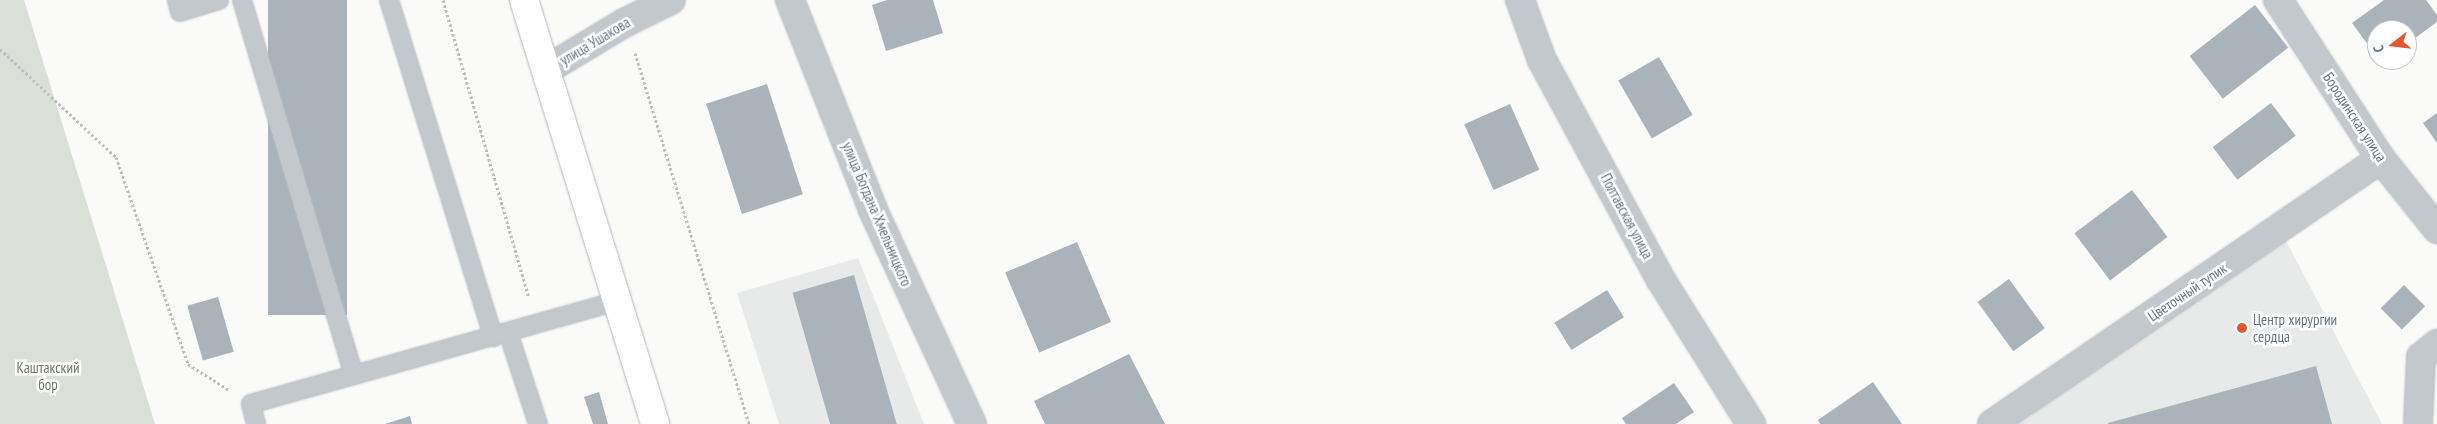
<!DOCTYPE html>
<html>
<head>
<meta charset="utf-8">
<style>
	body { margin:0 }
	#map { position:relative; width:2437px; height:424px; overflow:hidden; background:#fafaf8; font-family:"PT Sans Narrow",sans-serif }
	div>[style] { position:absolute }
	.built>* { inset:0; background:#e8e9e9 }
	.green>* { inset:0; background:#dadfd7 }
	.building>* { inset:0; background:#aab3b9; transform-origin:0 0 }
	.path>* { height:3px; margin-top:-1.5px; transform-origin:0; background:repeating-linear-gradient(90deg,#bbbfc2 0 2.5px,transparent 0 5px) }
	.roads { filter:drop-shadow(0 0 1px #b3babf) drop-shadow(0 0 1px #b3babf) }
	.service>* { height:18px; margin:-9px; padding:0 9px; transform-origin:9px; border-radius:9px; background:#c3c8cc }
	.minor>* { height:28px; margin:-14px; padding:0 14px; transform-origin:14px; border-radius:14px; background:#c3c8cc }
	.secondary>* { height:28px; margin:-14px; padding:0 14px; transform-origin:14px; border-radius:14px; background:#fff }
	.dots>* { width:14px; height:14px; translate:-50% -50%; box-sizing:border-box; border:2px solid #fff; border-radius:50% }
	span { translate:-50% -50%; white-space:nowrap; text-align:center; line-height:1.15; -webkit-text-stroke:5px #fff; paint-order:stroke }
	.street-label { font-size:15px; color:#657683 }
	.poi-label { font-size:15px; color:#657683 }
	.left { translate:0 -50%; text-align:left }
	.park-label { font-size:15px; color:#687a64 }
	.north { position:absolute; left:2367px; top:20px; width:50px; height:50px; box-sizing:border-box; background:#fff; border:1px solid #c1c8cd; border-radius:50%; rotate:254deg; font-size:14px; font-weight:700; line-height:20px; text-align:center; color:#657683 }
	.north::after { content:''; display:block; margin:auto; width:18px; height:22px; background:#e4572e; clip-path:polygon(50% 0,100% 100%,50% 72%,0 100%) }
</style>
</head>
<body>
<div id="map">
	<div class="built">
		<div style="clip-path:polygon(2282px 233px,2382px 424px,2020px 424px)"></div>
		<div style="clip-path:polygon(858px 258px,924px 424px,779px 424px,737px 293px)"></div>
	</div>
	<div class="green">
		<div style="clip-path:polygon(0 0,24px 0,155px 424px,0 424px)"></div>
	</div>
	<div class="building">
		<div style="left:268px;top:0;width:79px;height:315px"></div>
		<div style="clip-path:polygon(887px 0,933px 0,943px 33px,886px 51px,872px 5px)"></div>
		<div style="clip-path:polygon(2384px 0,2426px 0,2437px 15px,2437px 22px,2407px 44px,2407px 30px,2377px 30px,2377px 57px,2352px 23px)"></div>
		<div style="left:2255px;top:5px;width:54px;height:83px;rotate:52deg"></div>
		<div style="left:1659px;top:57px;width:67px;height:47px;rotate:60deg"></div>
		<div style="left:767px;top:84px;width:116px;height:64px;rotate:72deg"></div>
		<div style="left:2271px;top:103px;width:41px;height:73px;rotate:53deg"></div>
		<div style="left:1510px;top:104px;width:72px;height:50px;rotate:66deg"></div>
		<div style="clip-path:polygon(2437px 113px,2437px 143px,2423px 123px)"></div>
		<div style="left:2132px;top:190px;width:59px;height:72px;rotate:53deg"></div>
		<div style="left:1077px;top:242px;width:87px;height:78px;rotate:67deg"></div>
		<div style="left:854px;top:275px;width:155px;height:64px;rotate:74deg"></div>
		<div style="left:2009px;top:279px;width:61px;height:39px;rotate:54deg"></div>
		<div style="left:2404px;top:285px;width:30px;height:33px;rotate:45deg"></div>
		<div style="left:1607px;top:290px;width:32px;height:62px;rotate:58deg"></div>
		<div style="left:218px;top:297px;width:57px;height:32px;rotate:74deg"></div>
		<div style="clip-path:polygon(1129px 354px,1165px 424px,1045px 424px,1034px 401px)"></div>
		<div style="clip-path:polygon(2316px 366px,2332px 424px,2108px 424px,2108px 423px)"></div>
		<div style="clip-path:polygon(1873px 382px,1902px 424px,1820px 424px,1818px 420px)"></div>
		<div style="clip-path:polygon(1674px 383px,1694px 412px,1676px 424px,1626px 424px,1622px 418px)"></div>
		<div style="clip-path:polygon(599px 392px,608px 424px,593px 424px,584px 397px)"></div>
		<div style="clip-path:polygon(410px 416px,412px 424px,385px 424px)"></div>
	</div>
	<div class="path">
		<div style="left:443px;top:0;width:309px;rotate:73.9deg"></div>
		<div style="left:0;top:49px;width:158px;rotate:43deg"></div>
		<div style="left:116px;top:157px;width:219px;rotate:70.8deg"></div>
		<div style="left:188px;top:364px;width:49px;rotate:32.4deg"></div>
		<div style="left:635px;top:53px;width:388px;rotate:72.9deg"></div>
	</div>
	<div class="roads">
		<div class="service">
			<div style="left:177px;top:0;width:12px;rotate:76deg"></div>
			<div style="left:180px;top:12px;width:41px;rotate:-17.1deg"></div>
			<div style="left:242px;top:0;width:391px;rotate:73.4deg"></div>
			<div style="left:354px;top:375px;width:107px;rotate:164.3deg"></div>
			<div style="left:251px;top:404px;width:21px;rotate:76deg"></div>
			<div style="left:389px;top:0;width:353px;rotate:72.8deg"></div>
			<div style="left:508px;top:332px;width:97px;rotate:71.9deg"></div>
			<div style="left:354px;top:375px;width:273px;rotate:-15.7deg"></div>
		</div>
		<div class="minor">
			<div style="left:790px;top:0;width:226px;rotate:68.4deg"></div>
			<div style="left:873px;top:210px;width:236px;rotate:65.2deg"></div>
			<div style="left:1520px;top:0;width:64px;rotate:69.9deg"></div>
			<div style="left:1542px;top:60px;width:250px;rotate:61.6deg"></div>
			<div style="left:1661px;top:280px;width:170px;rotate:58deg"></div>
			<div style="left:2278px;top:0;width:189px;rotate:57.1deg"></div>
			<div style="left:2381px;top:159px;width:90px;rotate:51.3deg"></div>
			<div style="left:546px;top:70px;width:93px;rotate:-31deg"></div>
			<div style="left:626px;top:22px;width:50px;rotate:-26.1deg"></div>
			<div style="left:1992px;top:424px;width:471px;rotate:-34.3deg"></div>
			<div style="left:2418px;top:424px;width:67px;rotate:-87.4deg"></div>
			<div style="left:2421px;top:357px;width:21px;rotate:-39deg"></div>
		</div>
		<div class="secondary">
			<div style="left:524px;top:0;width:444px;rotate:72.8deg"></div>
		</div>
	</div>
	<div class="dots">
		<div style="left:2242px;top:328px;background:#e4572e"></div>
	</div>
	<div class="street-label">
		<span style="left:595px;top:41px;rotate:-31deg">улица Ушакова</span>
		<span style="left:2355px;top:117px;rotate:57deg">Бородинская улица</span>
		<span style="left:877px;top:214px;rotate:67deg">улица Богдана Хмельницкого</span>
		<span style="left:1627px;top:216px;rotate:62deg">Полтавская улица</span>
		<span style="left:2187px;top:292px;rotate:-34deg">Цветочный тупик</span>
	</div>
	<div class="poi-label">
		<span class="left" style="left:2253px;top:328px">Центр хирургии<br>сердца</span>
	</div>
	<div class="park-label">
		<span style="left:48px;top:376px">Каштакский<br>бор</span>
	</div>
	<div class="north">С</div>
</div>
</body>
</html>
